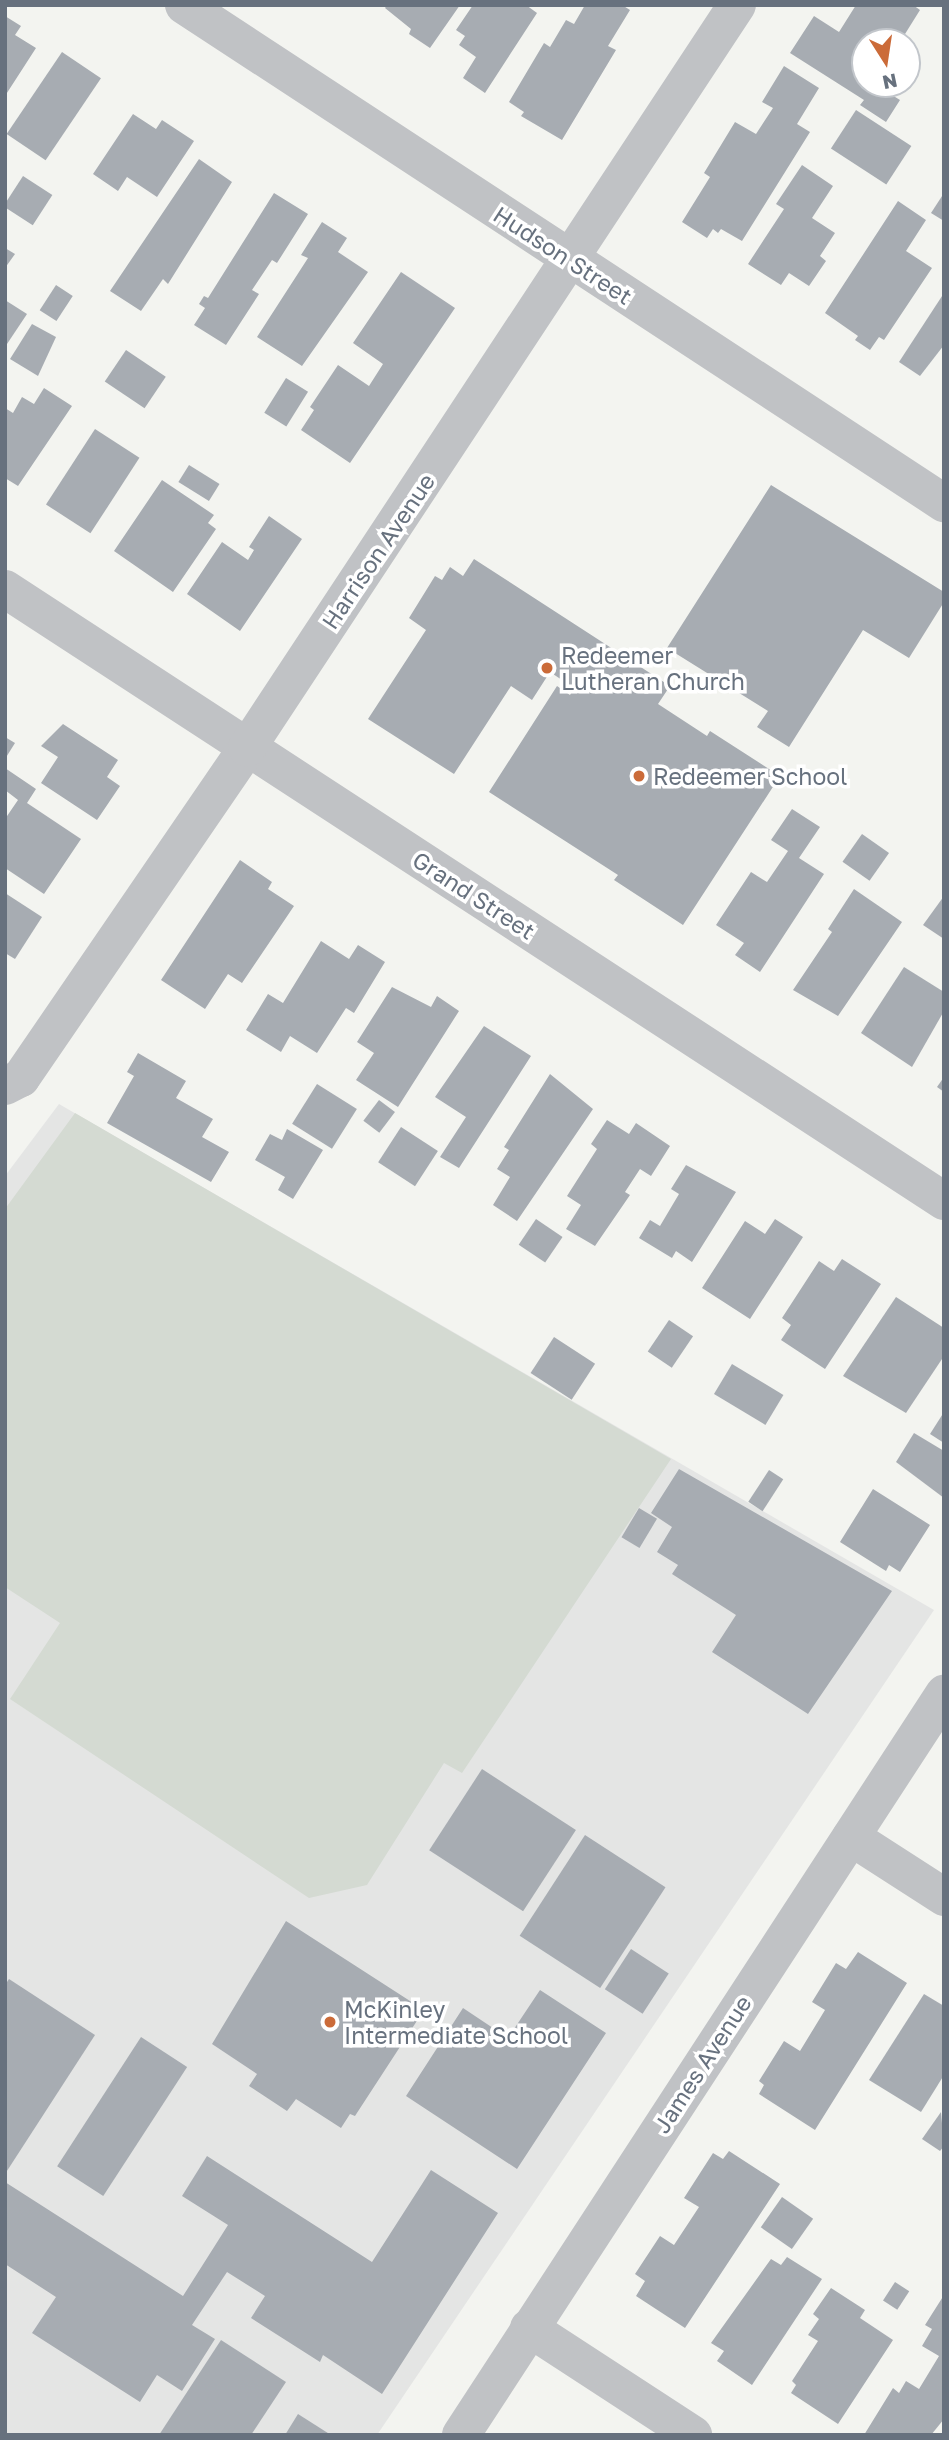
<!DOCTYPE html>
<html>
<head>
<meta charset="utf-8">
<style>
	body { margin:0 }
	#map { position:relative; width:949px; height:2440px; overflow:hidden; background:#f3f4f0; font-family:"Golos Text",sans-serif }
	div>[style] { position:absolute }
	.built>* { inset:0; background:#e4e5e4 }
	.green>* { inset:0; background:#d4dad2 }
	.building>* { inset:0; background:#a7acb2; transform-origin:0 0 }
	.minor>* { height:38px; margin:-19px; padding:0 19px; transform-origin:19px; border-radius:19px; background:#c0c2c5 }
	.dots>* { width:19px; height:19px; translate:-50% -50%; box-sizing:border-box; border:4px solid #fff; border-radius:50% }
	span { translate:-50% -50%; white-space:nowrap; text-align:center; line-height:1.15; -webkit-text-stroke:7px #fff; paint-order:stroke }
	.street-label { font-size:23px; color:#67717e }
	.poi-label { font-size:23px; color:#67717e }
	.left { translate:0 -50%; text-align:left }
	.frame { position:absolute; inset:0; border:7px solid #67717e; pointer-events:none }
	.north { position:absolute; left:851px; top:28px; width:70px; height:70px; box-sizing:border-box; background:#fff; border:2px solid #c2c6cb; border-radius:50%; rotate:168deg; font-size:19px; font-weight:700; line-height:28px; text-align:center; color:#67717e }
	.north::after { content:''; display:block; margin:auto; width:24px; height:32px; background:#cb6b39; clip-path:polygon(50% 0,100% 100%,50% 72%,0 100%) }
</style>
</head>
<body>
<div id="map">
	<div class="built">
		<div style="clip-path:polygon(59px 1104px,934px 1610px,377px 2435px,5px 2435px,5px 1176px)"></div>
	</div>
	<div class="green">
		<div style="clip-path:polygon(75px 1113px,671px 1459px,462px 1773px,444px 1763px,367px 1885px,309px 1898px,10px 1699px,60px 1623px,5px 1587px,5px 1209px)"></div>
	</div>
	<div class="building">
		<div style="clip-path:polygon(387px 5px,460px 5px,430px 48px,409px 34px,411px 29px,385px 8px)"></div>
		<div style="clip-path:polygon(473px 5px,526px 5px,537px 13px,485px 93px,463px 78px,476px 57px,459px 45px,465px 36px,456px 30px)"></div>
		<div style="clip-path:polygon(585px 5px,622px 5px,630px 10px,608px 46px,616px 50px,562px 140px,521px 116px,524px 112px,509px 102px,544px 43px,550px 47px,566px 20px,574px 24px)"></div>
		<div style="clip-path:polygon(856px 5px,913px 5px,920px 10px,900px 42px,865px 42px,865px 84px,874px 84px,900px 100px,886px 122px,860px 105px,864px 100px,790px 53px,814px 16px,839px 32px)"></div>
		<div style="clip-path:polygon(5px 16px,21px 26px,15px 35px,36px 48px,5px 96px)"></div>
		<div style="left:62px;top:52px;width:47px;height:99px;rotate:34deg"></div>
		<div style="clip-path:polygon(784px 66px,819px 88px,797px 124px,810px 132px,742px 241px,721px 229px,718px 233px,713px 229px,707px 238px,682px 222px,710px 177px,704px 173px,735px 122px,756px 134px,773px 108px,762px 102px)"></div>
		<div style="left:856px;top:110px;width:66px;height:46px;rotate:33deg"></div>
		<div style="clip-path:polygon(133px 114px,156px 129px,162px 120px,194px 141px,157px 197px,127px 177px,118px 191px,93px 174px)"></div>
		<div style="clip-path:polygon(199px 159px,232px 182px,168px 284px,163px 279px,141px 311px,110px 291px)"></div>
		<div style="clip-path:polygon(802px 165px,833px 186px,812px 218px,835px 233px,820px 256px,826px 261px,809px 286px,789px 273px,781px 285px,748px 264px,784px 209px,776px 204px)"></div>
		<div style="left:23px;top:176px;width:35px;height:36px;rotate:33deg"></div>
		<div style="clip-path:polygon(274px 193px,308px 214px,277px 263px,272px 260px,252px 290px,259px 294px,226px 345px,194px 325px,205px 308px,199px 304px,204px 296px,208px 298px)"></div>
		<div style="clip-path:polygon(944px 193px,944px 221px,931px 213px)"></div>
		<div style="clip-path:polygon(898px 201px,926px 220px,906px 251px,932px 268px,884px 340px,879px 337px,870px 350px,855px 340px,858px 336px,825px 313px)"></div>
		<div style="clip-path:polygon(322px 222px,347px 238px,338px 252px,368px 272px,302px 366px,257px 337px,308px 258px,301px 255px)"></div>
		<div style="clip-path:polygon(5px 248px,15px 254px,5px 268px)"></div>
		<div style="clip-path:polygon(401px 272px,455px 308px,350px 463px,301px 430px,314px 410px,310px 407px,338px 365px,369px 386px,383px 364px,353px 343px)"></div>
		<div style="left:56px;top:285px;width:20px;height:30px;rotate:33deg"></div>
		<div style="clip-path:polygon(944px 293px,944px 345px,920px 376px,899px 362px)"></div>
		<div style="clip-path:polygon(5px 300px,27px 314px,5px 347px)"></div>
		<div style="clip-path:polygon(32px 324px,56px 337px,38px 376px,10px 359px)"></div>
		<div style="left:126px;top:350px;width:48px;height:38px;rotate:34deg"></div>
		<div style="left:286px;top:378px;width:26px;height:41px;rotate:32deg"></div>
		<div style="clip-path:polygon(44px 388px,72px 406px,18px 486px,5px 478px,5px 408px,13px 413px,22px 397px,34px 404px)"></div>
		<div style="left:95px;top:429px;width:53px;height:90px;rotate:33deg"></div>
		<div style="left:189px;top:465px;width:36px;height:20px;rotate:32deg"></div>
		<div style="clip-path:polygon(162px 480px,214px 515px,208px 523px,216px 529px,173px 592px,114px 551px)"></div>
		<div style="clip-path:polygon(771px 485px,944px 592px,944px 602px,909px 658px,863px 630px,789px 747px,757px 727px,768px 711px,667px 648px)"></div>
		<div style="clip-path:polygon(269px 516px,302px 539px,240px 631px,187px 594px,222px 542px,248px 560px,254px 550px,249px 547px)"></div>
		<div style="clip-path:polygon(474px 559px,670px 686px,658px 704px,707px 736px,710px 731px,780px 776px,683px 925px,614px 880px,618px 875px,489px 792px,557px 686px,570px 695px,574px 688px,550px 672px,532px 700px,511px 686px,454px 774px,368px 719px,426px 630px,409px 618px,435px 576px,442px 580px,450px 567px,463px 576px)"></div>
		<div style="clip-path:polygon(63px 724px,118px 760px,107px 777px,120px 786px,97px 820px,41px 783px,58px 757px,41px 746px)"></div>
		<div style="clip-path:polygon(5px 737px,15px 743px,5px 759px)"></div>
		<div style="clip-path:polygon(5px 768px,36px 789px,27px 803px,81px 839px,44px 894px,5px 868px,5px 819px,18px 800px,5px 790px)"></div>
		<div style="clip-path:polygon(792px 809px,820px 827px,799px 858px,824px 874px,760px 972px,735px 955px,744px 943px,716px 925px,751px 872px,767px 882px,788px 851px,771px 840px)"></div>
		<div style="left:862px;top:834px;width:33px;height:34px;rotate:35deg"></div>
		<div style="clip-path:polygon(240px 860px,272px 882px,268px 889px,294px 906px,242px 983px,228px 974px,205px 1009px,161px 980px)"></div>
		<div style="clip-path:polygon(854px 889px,902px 922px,838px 1016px,793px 990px,832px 932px,828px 929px)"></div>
		<div style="clip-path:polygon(5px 893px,42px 917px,15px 959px,5px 953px)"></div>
		<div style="clip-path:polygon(944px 896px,944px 939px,923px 925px)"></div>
		<div style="clip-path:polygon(321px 941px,349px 959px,358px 945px,385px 962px,354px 1013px,346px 1008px,317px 1053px,290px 1036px,281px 1052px,246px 1030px,268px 994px,283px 1003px)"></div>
		<div style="clip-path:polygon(904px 967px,944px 992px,944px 1011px,912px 1067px,861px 1033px)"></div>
		<div style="clip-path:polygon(392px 987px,431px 1007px,437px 996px,459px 1011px,398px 1107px,356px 1080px,374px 1053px,357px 1042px)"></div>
		<div style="clip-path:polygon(484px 1026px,531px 1056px,459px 1168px,440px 1157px,466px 1117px,435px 1097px)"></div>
		<div style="clip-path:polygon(138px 1053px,186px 1081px,176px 1098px,213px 1119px,202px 1137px,229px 1152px,211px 1182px,107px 1123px,134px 1076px,127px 1072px)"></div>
		<div style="clip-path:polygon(550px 1074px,593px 1109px,517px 1221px,493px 1205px,510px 1177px,497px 1169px,509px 1150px,504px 1147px)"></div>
		<div style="clip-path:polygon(944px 1077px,944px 1092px,937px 1087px)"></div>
		<div style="left:317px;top:1084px;width:47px;height:47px;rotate:32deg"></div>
		<div style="left:379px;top:1100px;width:20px;height:26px;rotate:37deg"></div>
		<div style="clip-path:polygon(607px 1120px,629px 1134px,636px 1123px,670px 1146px,651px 1176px,640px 1169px,625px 1192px,630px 1195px,595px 1246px,566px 1229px,581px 1205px,567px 1196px,597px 1149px,591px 1144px)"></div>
		<div style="left:401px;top:1127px;width:44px;height:42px;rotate:33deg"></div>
		<div style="clip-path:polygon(287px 1129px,323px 1150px,293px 1199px,278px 1190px,285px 1177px,255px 1160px,270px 1134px,282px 1140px)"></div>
		<div style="clip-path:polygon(686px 1165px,736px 1192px,692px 1262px,676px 1251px,672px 1258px,639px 1238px,650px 1220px,660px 1226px,679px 1194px,671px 1189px)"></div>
		<div style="left:536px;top:1219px;width:32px;height:31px;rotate:34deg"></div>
		<div style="clip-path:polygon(775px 1219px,803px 1237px,750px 1319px,702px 1288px,745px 1221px,765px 1234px)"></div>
		<div style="clip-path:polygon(842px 1259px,881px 1284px,825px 1369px,781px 1340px,791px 1325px,782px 1318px,819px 1261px,834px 1271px)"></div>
		<div style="clip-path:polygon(896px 1297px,944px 1328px,944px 1356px,906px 1413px,843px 1376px)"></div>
		<div style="left:669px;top:1320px;width:29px;height:38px;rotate:34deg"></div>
		<div style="left:554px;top:1337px;width:49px;height:43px;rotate:33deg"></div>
		<div style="left:732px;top:1364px;width:60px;height:35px;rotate:31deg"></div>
		<div style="clip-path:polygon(944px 1412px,944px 1443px,930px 1434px)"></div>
		<div style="clip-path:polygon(914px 1433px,944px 1451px,944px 1498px,896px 1462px)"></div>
		<div style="clip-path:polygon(679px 1469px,892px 1591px,808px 1714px,712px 1652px,736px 1615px,672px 1574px,678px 1565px,657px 1552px,672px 1527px,651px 1513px)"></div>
		<div style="left:769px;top:1470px;width:17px;height:38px;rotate:33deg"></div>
		<div style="clip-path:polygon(873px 1489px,930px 1525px,900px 1572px,889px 1565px,886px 1571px,840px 1542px)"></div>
		<div style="left:639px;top:1508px;width:21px;height:34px;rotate:31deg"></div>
		<div style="left:482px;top:1769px;width:112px;height:97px;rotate:33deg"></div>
		<div style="left:585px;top:1835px;width:96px;height:120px;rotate:33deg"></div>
		<div style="clip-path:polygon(286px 1921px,424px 2010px,355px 2116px,350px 2114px,341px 2128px,296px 2099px,287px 2111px,249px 2086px,257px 2074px,212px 2044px)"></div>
		<div style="left:631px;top:1949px;width:45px;height:48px;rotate:33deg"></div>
		<div style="clip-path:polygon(858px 1952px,907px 1983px,815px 2130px,759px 2094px,764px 2085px,759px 2081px,784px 2041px,800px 2051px,825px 2010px,812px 2002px,836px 1963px,846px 1969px)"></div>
		<div style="clip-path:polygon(9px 1979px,95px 2035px,5px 2174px,5px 1985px)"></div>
		<div style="clip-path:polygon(540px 1990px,606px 2033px,517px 2169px,406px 2096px,463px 2008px,508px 2038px)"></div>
		<div style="clip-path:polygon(924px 1994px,944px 2006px,944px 2075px,921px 2112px,869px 2080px)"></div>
		<div style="left:141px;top:2037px;width:55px;height:154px;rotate:33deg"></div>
		<div style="clip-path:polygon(941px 2112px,944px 2146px,940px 2151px,922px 2139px)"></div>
		<div style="clip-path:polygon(729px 2151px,780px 2184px,685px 2328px,636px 2296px,645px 2281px,635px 2274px,660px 2236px,674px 2245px,699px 2207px,684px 2198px,713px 2153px,723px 2159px)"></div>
		<div style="clip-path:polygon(207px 2156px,372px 2262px,431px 2170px,498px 2213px,382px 2394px,323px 2355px,320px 2362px,251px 2318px,265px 2296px,227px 2272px,192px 2325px,215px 2339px,182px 2391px,157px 2375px,140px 2402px,32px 2333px,56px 2297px,5px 2264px,5px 2182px,183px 2296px,228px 2225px,182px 2196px)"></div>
		<div style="left:782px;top:2197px;width:38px;height:37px;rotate:35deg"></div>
		<div style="clip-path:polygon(787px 2257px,822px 2279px,752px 2385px,717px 2361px,724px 2351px,711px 2343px,771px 2259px,781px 2265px)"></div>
		<div style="left:895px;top:2282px;width:17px;height:22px;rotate:33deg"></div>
		<div style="clip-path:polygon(831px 2288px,865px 2310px,860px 2318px,893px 2340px,838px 2424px,791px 2393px,796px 2385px,792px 2381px,818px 2341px,808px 2335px,819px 2319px,813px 2314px)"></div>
		<div style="clip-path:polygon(944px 2295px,944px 2419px,931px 2435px,864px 2435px,893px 2388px,899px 2393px,906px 2381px,919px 2389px,939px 2356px,922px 2346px,932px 2329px,925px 2325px)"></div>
		<div style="clip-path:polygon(221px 2340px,286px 2382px,251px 2435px,159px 2435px)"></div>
		<div style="clip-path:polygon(298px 2414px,331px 2435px,285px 2435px)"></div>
	</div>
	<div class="minor">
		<div style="left:184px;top:5px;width:909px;rotate:33.24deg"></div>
		<div style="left:5px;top:589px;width:1121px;rotate:33.09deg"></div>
		<div style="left:5px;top:1086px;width:18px;rotate:-27deg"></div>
		<div style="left:21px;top:1078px;width:400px;rotate:-55.6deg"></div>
		<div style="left:247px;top:748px;width:890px;rotate:-56.6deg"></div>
		<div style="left:851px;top:1837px;width:111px;rotate:32.8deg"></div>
		<div style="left:529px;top:2328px;width:196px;rotate:33.1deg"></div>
		<div style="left:461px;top:2435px;width:885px;rotate:-56.9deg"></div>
	</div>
	<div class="dots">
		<div style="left:547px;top:668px;background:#cb6b39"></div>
		<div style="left:639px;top:776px;background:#cb6b39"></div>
		<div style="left:330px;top:2022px;background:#cb6b39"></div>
	</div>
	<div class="street-label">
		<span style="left:563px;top:255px;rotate:33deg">Hudson Street</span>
		<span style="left:378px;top:551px;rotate:-56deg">Harrison Avenue</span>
		<span style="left:474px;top:895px;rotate:33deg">Grand Street</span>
		<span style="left:702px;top:2064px;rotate:-57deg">James Avenue</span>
	</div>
	<div class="poi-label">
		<span class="left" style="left:561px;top:668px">Redeemer<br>Lutheran Church</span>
		<span class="left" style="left:653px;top:776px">Redeemer School</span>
		<span class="left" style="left:344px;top:2022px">McKinley<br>Intermediate School</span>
	</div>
	<div class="frame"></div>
	<div class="north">N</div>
</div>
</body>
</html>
